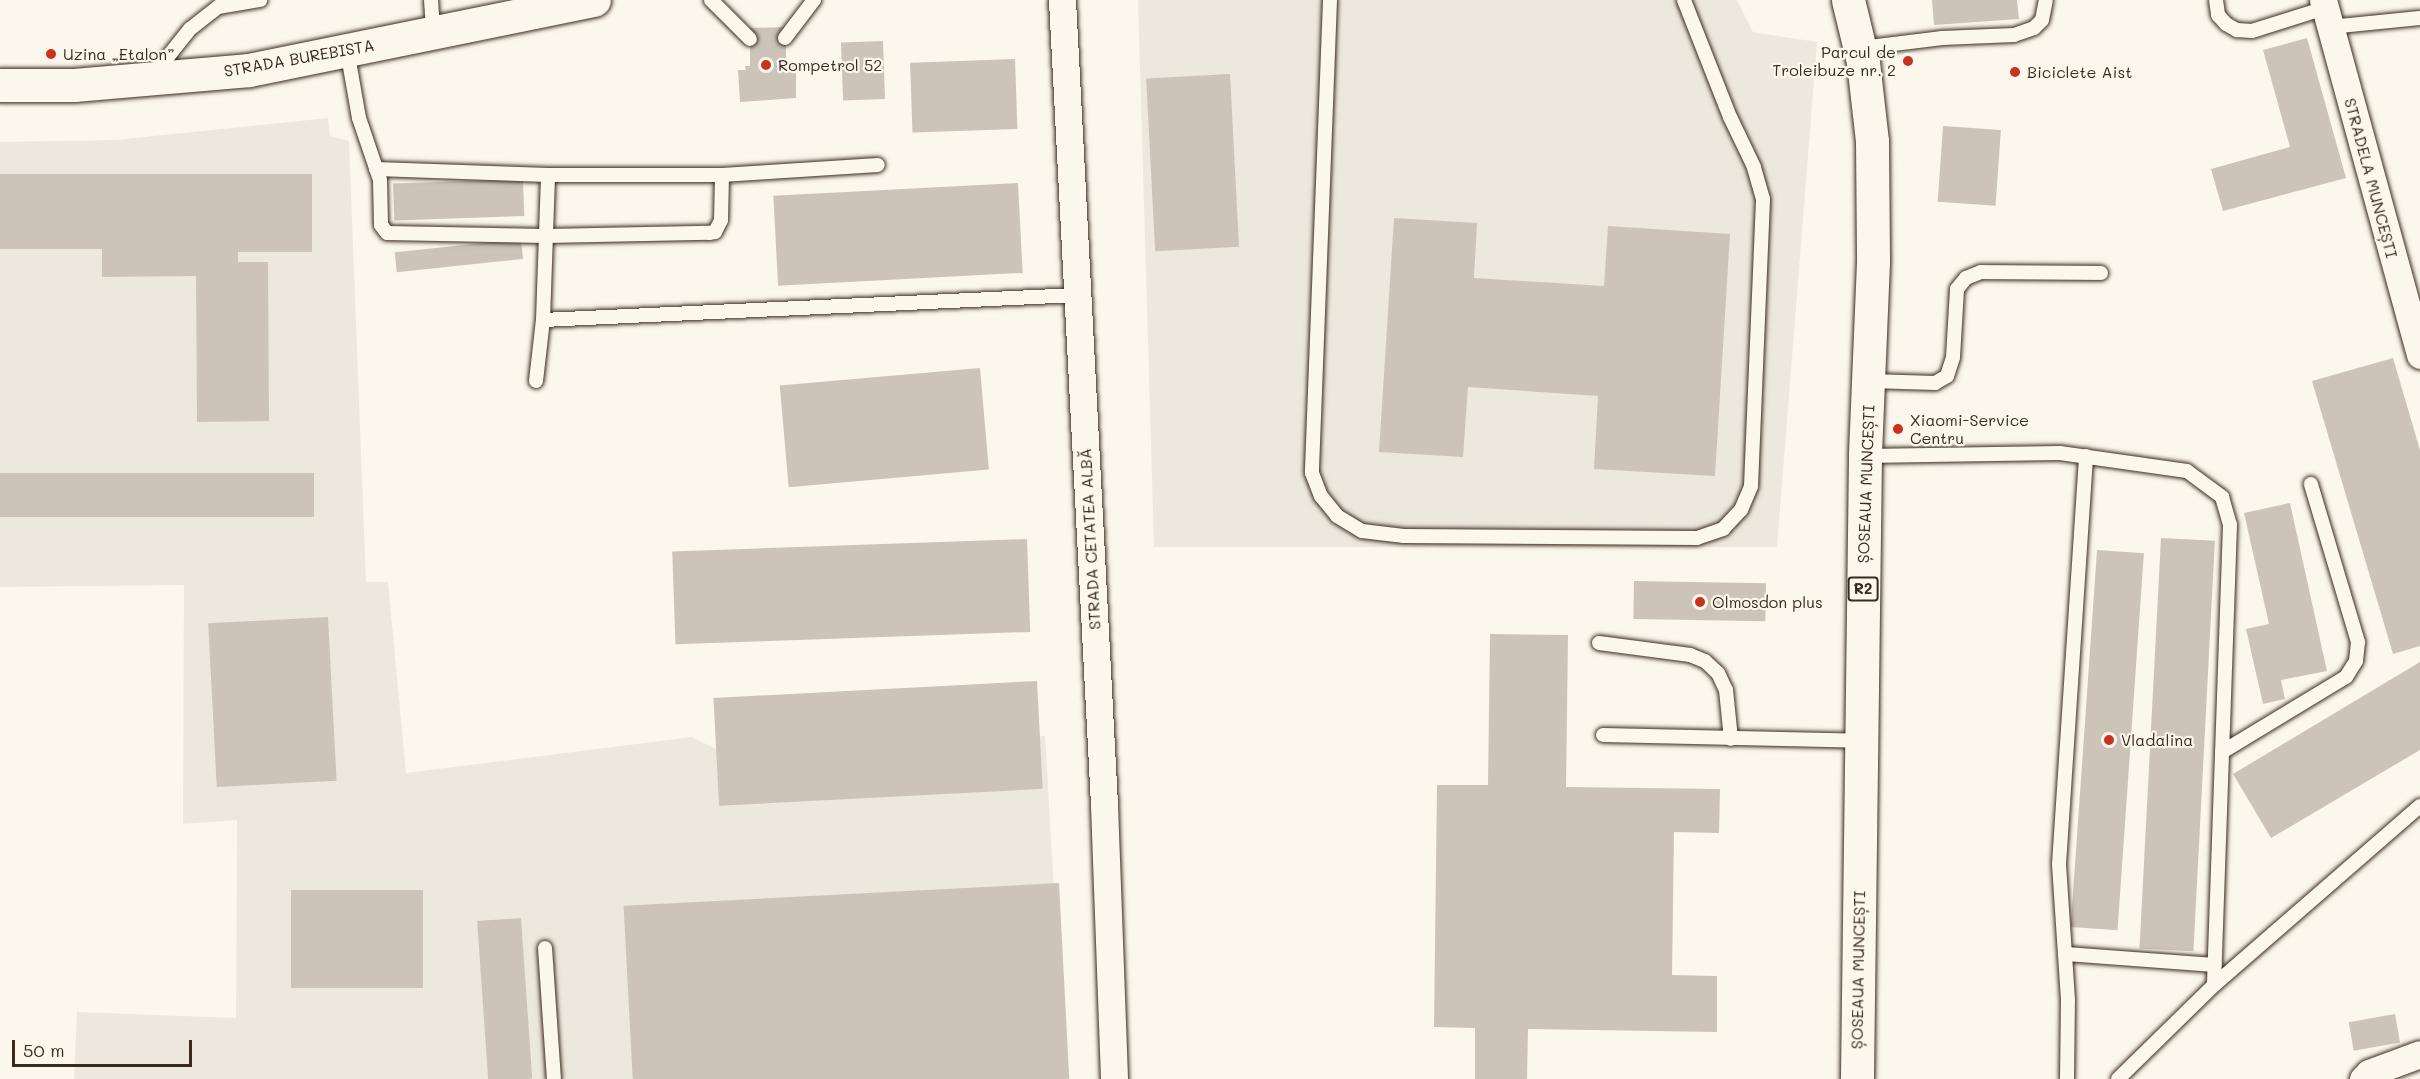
<!DOCTYPE html>
<html>
<head>
<meta charset="utf-8">
<style>
	body { margin:0 }
	#map { position:relative; width:2420px; height:1079px; overflow:hidden; background:#fbf7ec; font-family:Mali,sans-serif }
	div>[style] { position:absolute }
	.built>* { inset:0; background:#ede8dd }
	.building>* { inset:0; background:#ccc4b9; transform-origin:0 0 }
	.roads { filter:drop-shadow(0 0 2px #3b2a1e) drop-shadow(0 0 2px #3b2a1e) }
	.service>* { height:14px; margin:-7px; padding:0 7px; transform-origin:7px; border-radius:7px; background:#fbf7ec }
	.minor>* { height:27px; margin:-13.5px; padding:0 13.5px; transform-origin:13.5px; border-radius:13.5px; background:#fbf7ec }
	.secondary>* { height:33px; margin:-16.5px; padding:0 16.5px; transform-origin:16.5px; border-radius:16.5px; background:#fbf7ec }
	.primary>* { height:33px; margin:-16.5px; padding:0 16.5px; transform-origin:16.5px; border-radius:16.5px; background:#fbf7ec }
	.dots>* { width:16px; height:16px; translate:-50% -50%; box-sizing:border-box; border:3px solid #fbf7ec; border-radius:50% }
	span { translate:-50% -50%; white-space:nowrap; text-align:center; line-height:1.15; -webkit-text-stroke:4.5px #fbf7ec; paint-order:stroke }
	.shield-label span { padding:2px 4px; background:#fbf7ec; border:2px solid; border-radius:4px; -webkit-text-stroke-width:0 }
	.shield-label { font-size:15px; color:#3b2a1e; font-weight:700 }
	.poi-label { font-size:16px; color:#3b2a1e }
	.right { translate:-100% -50%; text-align:right }
	.left { translate:0 -50%; text-align:left }
	.street-label { font-size:16px; color:#3b2a1e }
	.scale { position:absolute; left:12px; top:1040px; width:180px; height:27px; box-sizing:border-box; border:3px solid #3b2a1e; border-top:0; padding-left:8px; font-size:18px; line-height:21px; white-space:nowrap; color:#3b2a1e; -webkit-text-stroke:4px #fbf7ec; paint-order:stroke }
</style>
</head>
<body>
<div id="map">
	<div class="built">
		<div style="clip-path:polygon(1138px 0,1737px 0,1753px 32px,1817px 42px,1777px 547px,1154px 547px)"></div>
		<div style="clip-path:polygon(328px 118px,330px 136px,349px 141px,366px 582px,388px 582px,406px 773px,692px 737px,716px 749px,1045px 736px,1065px 1079px,74px 1079px,77px 1012px,236px 1018px,237px 820px,183px 824px,184px 585px,0 587px,0 142px,115px 140px)"></div>
	</div>
	<div class="building">
		<div style="clip-path:polygon(1932px 0,2017px 0,2019px 19px,1934px 25px)"></div>
		<div style="clip-path:polygon(786px 27px,786px 66px,796px 65px,796px 98px,740px 102px,738px 70px,746px 70px,745px 66px,750px 66px,750px 28px)"></div>
		<div style="clip-path:polygon(2307px 38px,2346px 178px,2223px 211px,2211px 169px,2290px 147px,2263px 50px)"></div>
		<div style="left:883px;top:41px;width:58px;height:42px;rotate:88deg"></div>
		<div style="left:1015px;top:59px;width:70px;height:105px;rotate:88deg"></div>
		<div style="left:1230px;top:74px;width:173px;height:84px;rotate:87deg"></div>
		<div style="left:1943px;top:126px;width:58px;height:76px;rotate:4deg"></div>
		<div style="clip-path:polygon(0 174px,312px 174px,312px 252px,238px 252px,238px 262px,268px 262px,269px 421px,197px 422px,196px 276px,102px 277px,102px 249px,0 249px)"></div>
		<div style="left:523px;top:179px;width:37px;height:130px;rotate:88deg"></div>
		<div style="left:1018px;top:183px;width:90px;height:245px;rotate:87deg"></div>
		<div style="clip-path:polygon(1394px 218px,1477px 223px,1474px 278px,1604px 286px,1608px 226px,1730px 234px,1715px 476px,1594px 469px,1598px 396px,1468px 387px,1463px 457px,1379px 452px)"></div>
		<div style="left:521px;top:239px;width:20px;height:127px;rotate:84deg"></div>
		<div style="clip-path:polygon(2393px 358px,2420px 450px,2420px 646px,2393px 654px,2312px 381px)"></div>
		<div style="left:980px;top:368px;width:102px;height:201px;rotate:85deg"></div>
		<div style="left:0;top:473px;width:314px;height:44px"></div>
		<div style="clip-path:polygon(2290px 503px,2327px 671px,2281px 680px,2285px 699px,2263px 704px,2246px 629px,2269px 624px,2244px 513px)"></div>
		<div style="left:2161px;top:538px;width:54px;height:411px;rotate:3deg"></div>
		<div style="left:1027px;top:539px;width:93px;height:355px;rotate:88deg"></div>
		<div style="left:2097px;top:550px;width:47px;height:378px;rotate:4deg"></div>
		<div style="left:1634px;top:581px;width:132px;height:38px;rotate:1deg"></div>
		<div style="left:328px;top:617px;width:164px;height:120px;rotate:87deg"></div>
		<div style="clip-path:polygon(1490px 634px,1568px 635px,1566px 787px,1720px 789px,1719px 833px,1674px 832px,1672px 975px,1717px 976px,1717px 1032px,1528px 1029px,1527px 1079px,1475px 1079px,1475px 1028px,1434px 1027px,1437px 785px,1488px 785px)"></div>
		<div style="clip-path:polygon(2420px 662px,2420px 750px,2271px 838px,2233px 774px)"></div>
		<div style="left:1037px;top:681px;width:108px;height:324px;rotate:87deg"></div>
		<div style="left:1059px;top:883px;width:196px;height:436px;rotate:87deg"></div>
		<div style="left:291px;top:890px;width:132px;height:98px"></div>
		<div style="left:521px;top:918px;width:161px;height:44px;rotate:86deg"></div>
		<div style="left:2395px;top:1014px;width:29px;height:47px;rotate:80deg"></div>
	</div>
	<div class="roads">
		<div class="service">
			<div style="left:431px;top:0;width:32px;rotate:86deg"></div>
			<div style="left:711px;top:0;width:55px;rotate:45deg"></div>
			<div style="left:1330px;top:0;width:473px;rotate:92.2deg"></div>
			<div style="left:1312px;top:473px;width:25px;rotate:69deg"></div>
			<div style="left:1321px;top:496px;width:26px;rotate:51deg"></div>
			<div style="left:1337px;top:516px;width:29px;rotate:31deg"></div>
			<div style="left:1362px;top:531px;width:42px;rotate:6.8deg"></div>
			<div style="left:1404px;top:536px;width:293px;rotate:0.4deg"></div>
			<div style="left:1697px;top:538px;width:28px;rotate:-19deg"></div>
			<div style="left:1723px;top:529px;width:26px;rotate:-47deg"></div>
			<div style="left:1741px;top:510px;width:26px;rotate:-67deg"></div>
			<div style="left:1751px;top:486px;width:287px;rotate:-87.6deg"></div>
			<div style="left:1763px;top:199px;width:33px;rotate:-106deg"></div>
			<div style="left:1754px;top:167px;width:55px;rotate:-115.6deg"></div>
			<div style="left:1730px;top:117px;width:126px;rotate:-111.5deg"></div>
			<div style="left:2216px;top:0;width:15px;rotate:82deg"></div>
			<div style="left:2218px;top:15px;width:12px;rotate:48deg"></div>
			<div style="left:2226px;top:24px;width:13px;rotate:29deg"></div>
			<div style="left:2237px;top:30px;width:15px;rotate:4deg"></div>
			<div style="left:2252px;top:31px;width:77px;rotate:-17.5deg"></div>
			<div style="left:2330px;top:27px;width:90px;rotate:-5.7deg"></div>
			<div style="left:785px;top:38px;width:48px;rotate:-52.7deg"></div>
			<div style="left:1861px;top:48px;width:82px;rotate:-7deg"></div>
			<div style="left:1942px;top:38px;width:72px;rotate:-2.4deg"></div>
			<div style="left:2014px;top:35px;width:21px;rotate:-19deg"></div>
			<div style="left:2034px;top:28px;width:11px;rotate:-45deg"></div>
			<div style="left:2042px;top:20px;width:20px;rotate:-79deg"></div>
			<div style="left:347px;top:50px;width:69px;rotate:80deg"></div>
			<div style="left:359px;top:118px;width:65px;rotate:71.3deg"></div>
			<div style="left:380px;top:180px;width:45px;rotate:88.7deg"></div>
			<div style="left:381px;top:225px;width:10px;rotate:53deg"></div>
			<div style="left:387px;top:233px;width:159px;rotate:1.1deg"></div>
			<div style="left:546px;top:236px;width:163px;rotate:-1.1deg"></div>
			<div style="left:709px;top:233px;width:6px;rotate:-9deg"></div>
			<div style="left:715px;top:232px;width:13px;rotate:-63deg"></div>
			<div style="left:721px;top:220px;width:45px;rotate:-88.7deg"></div>
			<div style="left:154px;top:74px;width:58px;rotate:-51.3deg"></div>
			<div style="left:190px;top:29px;width:36px;rotate:-38deg"></div>
			<div style="left:218px;top:7px;width:43px;rotate:-9.5deg"></div>
			<div style="left:376px;top:169px;width:172px;rotate:2deg"></div>
			<div style="left:548px;top:175px;width:174px"></div>
			<div style="left:722px;top:175px;width:156px;rotate:-3.7deg"></div>
			<div style="left:543px;top:320px;width:535px;rotate:-2.68deg"></div>
			<div style="left:536px;top:381px;width:61px;rotate:-83.5deg"></div>
			<div style="left:543px;top:320px;width:145px;rotate:-88deg"></div>
			<div style="left:1870px;top:381px;width:65px;rotate:1.8deg"></div>
			<div style="left:1935px;top:383px;width:14px;rotate:-30deg"></div>
			<div style="left:1947px;top:376px;width:20px;rotate:-72deg"></div>
			<div style="left:1953px;top:357px;width:68px;rotate:-86.6deg"></div>
			<div style="left:1957px;top:289px;width:14px;rotate:-51deg"></div>
			<div style="left:1966px;top:278px;width:16px;rotate:-22deg"></div>
			<div style="left:1981px;top:272px;width:120px;rotate:0.5deg"></div>
			<div style="left:1865px;top:456px;width:195px;rotate:-0.9deg"></div>
			<div style="left:2060px;top:453px;width:128px;rotate:8.1deg"></div>
			<div style="left:2187px;top:471px;width:44px;rotate:36.6deg"></div>
			<div style="left:2222px;top:497px;width:29px;rotate:74deg"></div>
			<div style="left:2230px;top:525px;width:460px;rotate:92deg"></div>
			<div style="left:1599px;top:643px;width:92px;rotate:7.5deg"></div>
			<div style="left:1690px;top:655px;width:16px;rotate:22deg"></div>
			<div style="left:1705px;top:661px;width:18px;rotate:43deg"></div>
			<div style="left:1718px;top:673px;width:19px;rotate:65deg"></div>
			<div style="left:1726px;top:690px;width:49px;rotate:84.2deg"></div>
			<div style="left:1603px;top:735px;width:258px;rotate:1.3deg"></div>
			<div style="left:2222px;top:752px;width:145px;rotate:-31.2deg"></div>
			<div style="left:2346px;top:677px;width:19px;rotate:-58deg"></div>
			<div style="left:2356px;top:661px;width:19px;rotate:-84deg"></div>
			<div style="left:2358px;top:642px;width:165px;rotate:-106.6deg"></div>
			<div style="left:545px;top:948px;width:131px;rotate:86.1deg"></div>
			<div style="left:2066px;top:954px;width:149px;rotate:4.2deg"></div>
			<div style="left:2067px;top:1079px;width:79px;rotate:-89.3deg"></div>
			<div style="left:2068px;top:1000px;width:136px;rotate:-93.8deg"></div>
			<div style="left:2059px;top:864px;width:409px;rotate:-86.2deg"></div>
			<div style="left:2118px;top:1079px;width:134px;rotate:-44.4deg"></div>
			<div style="left:2214px;top:985px;width:273px;rotate:-41deg"></div>
		</div>
		<div class="minor">
			<div style="left:1062px;top:0;width:806px;rotate:87.01deg"></div>
			<div style="left:1104px;top:805px;width:274px;rotate:87.9deg"></div>
			<div style="left:2323px;top:0;width:368px;rotate:74.7deg"></div>
			<div style="left:2363px;top:1079px;width:8px;rotate:-45deg"></div>
			<div style="left:2369px;top:1073px;width:54px;rotate:-20.4deg"></div>
		</div>
		<div class="secondary">
			<div style="left:0;top:85px;width:74px"></div>
			<div style="left:74px;top:85px;width:176px;rotate:-4.9deg"></div>
			<div style="left:249px;top:70px;width:352px;rotate:-11.5deg"></div>
		</div>
		<div class="primary">
			<div style="left:1848px;top:0;width:64px;rotate:76.4deg"></div>
			<div style="left:1863px;top:62px;width:80px;rotate:83.5deg"></div>
			<div style="left:1872px;top:141px;width:121px;rotate:89.5deg"></div>
			<div style="left:1873px;top:262px;width:194px;rotate:92.4deg"></div>
			<div style="left:1865px;top:456px;width:623px;rotate:90.74deg"></div>
		</div>
	</div>
	<div class="dots">
		<div style="left:51px;top:54px;background:#c8321e"></div>
		<div style="left:1908px;top:61px;background:#c8321e"></div>
		<div style="left:766px;top:65px;background:#c8321e"></div>
		<div style="left:2015px;top:72px;background:#c8321e"></div>
		<div style="left:1898px;top:429px;background:#c8321e"></div>
		<div style="left:1700px;top:602px;background:#c8321e"></div>
		<div style="left:2109px;top:740px;background:#c8321e"></div>
	</div>
	<div class="shield-label">
		<span style="left:1863px;top:589px">R2</span>
	</div>
	<div class="poi-label">
		<span class="right" style="left:1896px;top:61px">Parcul de<br>Troleibuze nr. 2</span>
		<span class="left" style="left:63px;top:54px">Uzina „Etalon”</span>
		<span class="left" style="left:778px;top:65px">Rompetrol 52</span>
		<span class="left" style="left:2027px;top:72px">Biciclete Aist</span>
		<span class="left" style="left:1910px;top:429px">Xiaomi-Service<br>Centru</span>
		<span class="left" style="left:1712px;top:602px">Olmosdon plus</span>
		<span class="left" style="left:2121px;top:740px">Vladalina</span>
	</div>
	<div class="street-label">
		<span style="left:299px;top:58px;rotate:-10deg">STRADA BUREBISTA</span>
		<span style="left:2371px;top:178px;rotate:75deg">STRADELA MUNCEȘTI</span>
		<span style="left:1866px;top:484px;rotate:-88deg">ȘOSEAUA MUNCEȘTI</span>
		<span style="left:1090px;top:539px;rotate:-93deg">STRADA CETATEA ALBĂ</span>
		<span style="left:1858px;top:970px;rotate:-89deg">ȘOSEAUA MUNCEȘTI</span>
	</div>
	<div class="scale">50 m</div>
</div>
</body>
</html>
